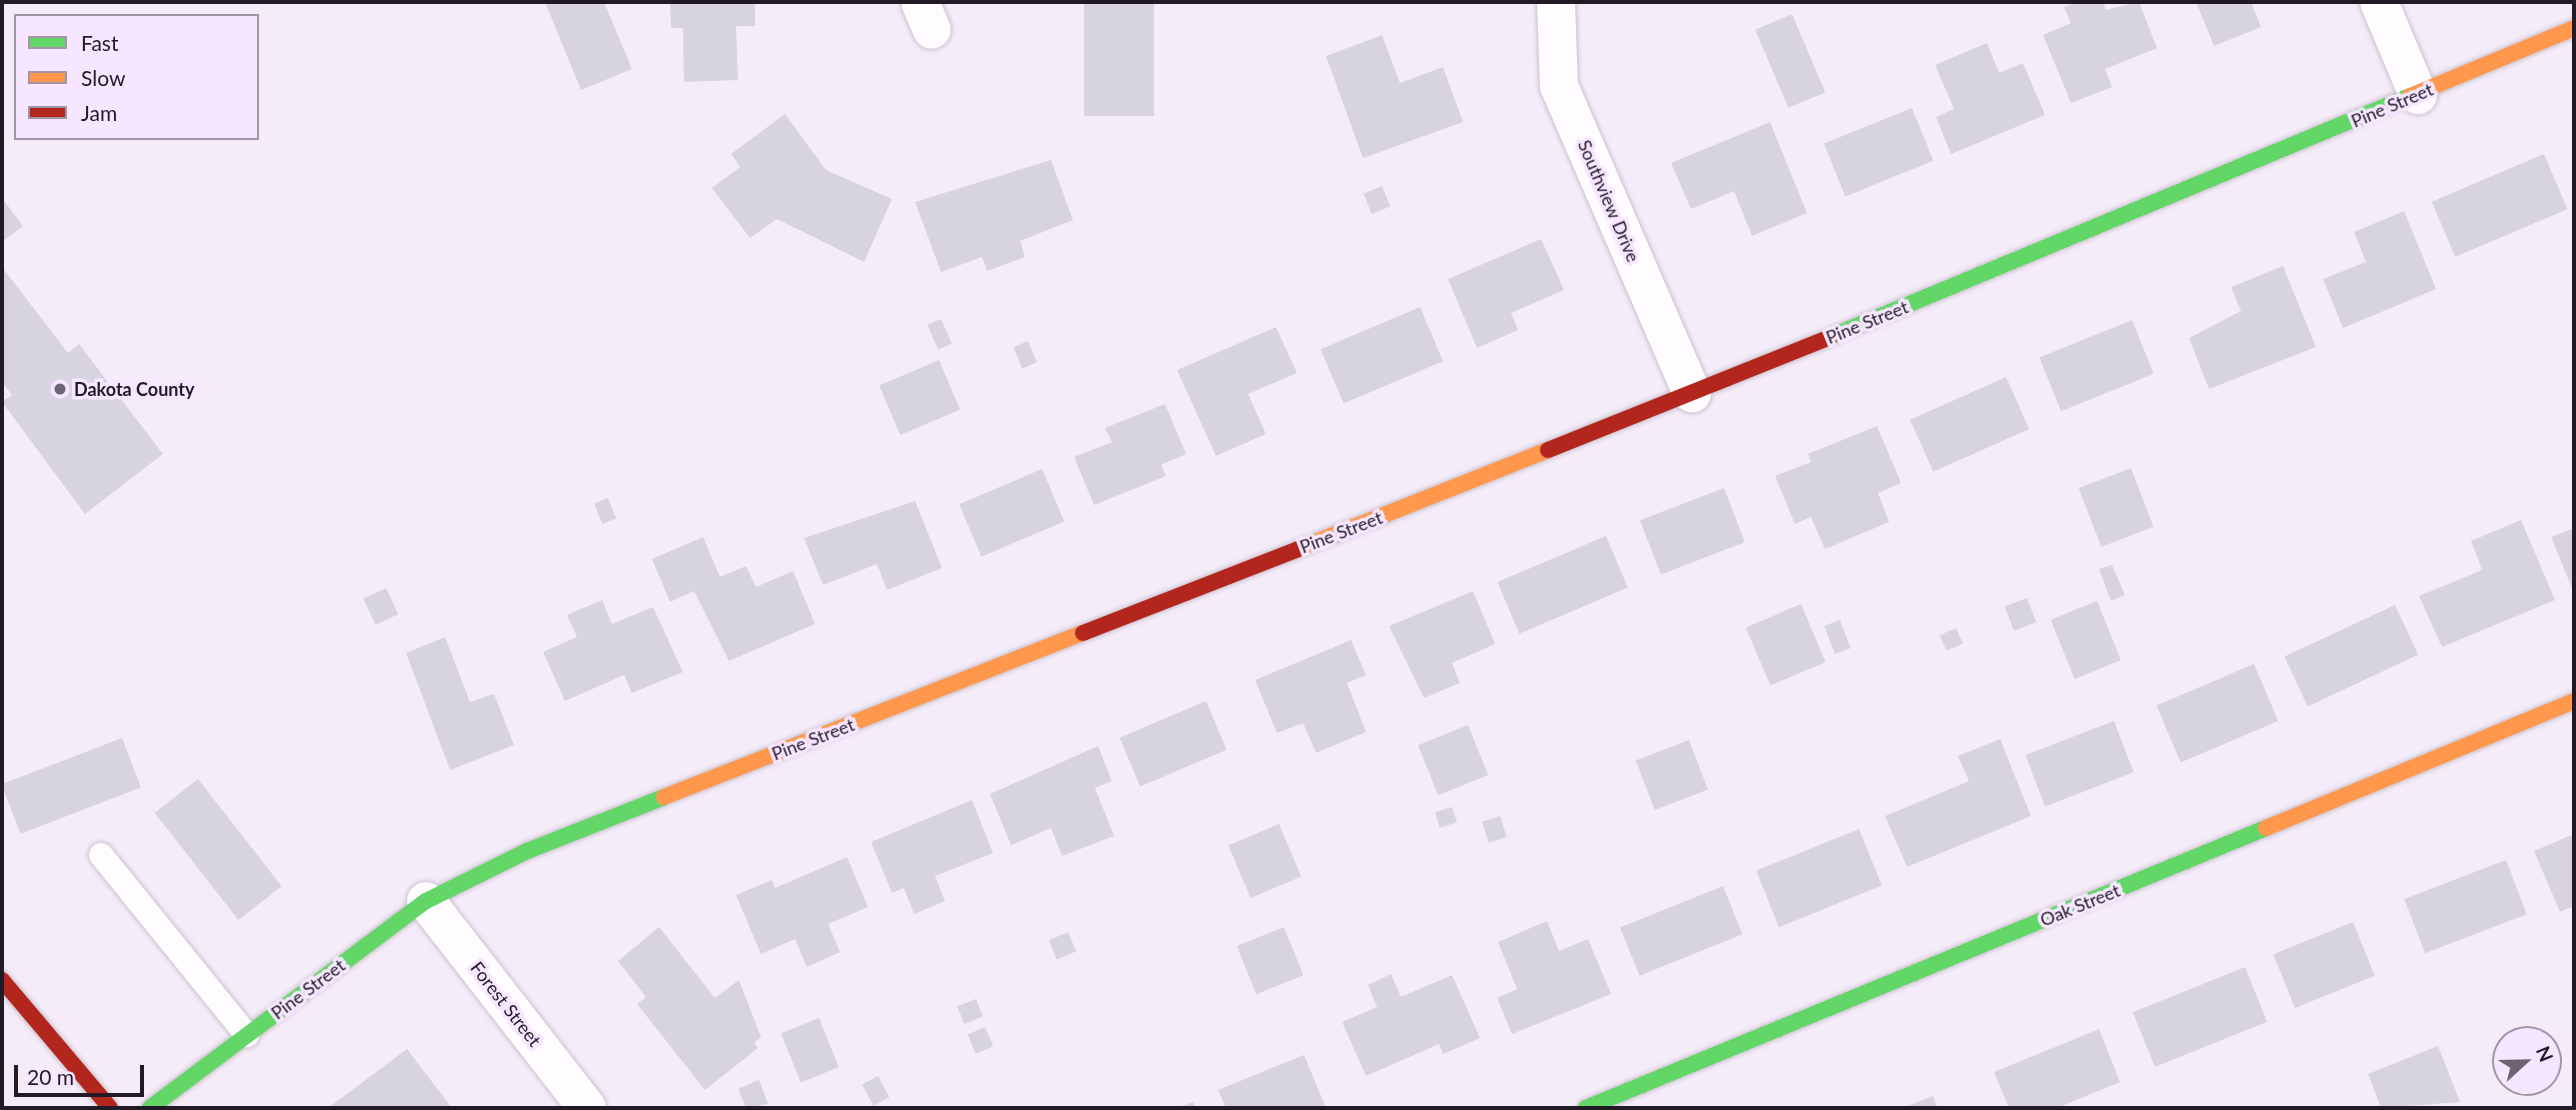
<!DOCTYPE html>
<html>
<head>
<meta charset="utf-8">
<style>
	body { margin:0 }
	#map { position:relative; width:2576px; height:1110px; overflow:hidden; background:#f5ecf9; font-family:Lato,sans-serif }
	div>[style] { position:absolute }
	.building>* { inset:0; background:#d7d4e0; transform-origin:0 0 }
	.roads { filter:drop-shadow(0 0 2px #cac2cd) drop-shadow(0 0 2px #cac2cd) }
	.lane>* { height:24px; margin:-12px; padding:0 12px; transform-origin:12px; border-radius:12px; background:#fefcfe }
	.street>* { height:38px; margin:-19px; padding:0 19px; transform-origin:19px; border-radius:19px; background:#fefcfe }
	.fast>* { height:16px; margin:-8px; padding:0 8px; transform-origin:8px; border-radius:8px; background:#63d668 }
	.slow>* { height:16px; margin:-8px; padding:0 8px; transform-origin:8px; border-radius:8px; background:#ff974d }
	.jam>* { height:16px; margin:-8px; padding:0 8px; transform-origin:8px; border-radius:8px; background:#b3261e }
	.dots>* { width:19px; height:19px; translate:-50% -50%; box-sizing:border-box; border:4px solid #f7e6ff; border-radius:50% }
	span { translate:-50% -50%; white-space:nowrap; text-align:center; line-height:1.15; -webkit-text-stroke:7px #f7e6ff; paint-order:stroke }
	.street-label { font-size:18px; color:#221b26 }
	.poi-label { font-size:18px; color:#221b26; font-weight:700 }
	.left { translate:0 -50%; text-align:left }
	.frame { position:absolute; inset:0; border:4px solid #221b26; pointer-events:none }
	.legend { position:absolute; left:14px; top:14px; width:245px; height:126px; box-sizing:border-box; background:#f7e6ff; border:2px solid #a295a8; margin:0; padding:9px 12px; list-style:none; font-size:21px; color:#221b26 }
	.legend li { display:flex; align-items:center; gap:14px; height:35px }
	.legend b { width:35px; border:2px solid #a295a8 }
	.north { position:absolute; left:2492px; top:1026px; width:70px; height:70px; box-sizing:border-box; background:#f7e6ff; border:2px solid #a295a8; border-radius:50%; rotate:68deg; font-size:19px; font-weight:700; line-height:28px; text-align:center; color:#221b26 }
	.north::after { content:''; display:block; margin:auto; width:24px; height:32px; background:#6c6470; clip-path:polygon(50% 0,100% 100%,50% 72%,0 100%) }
	.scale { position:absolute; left:14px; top:1065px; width:130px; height:32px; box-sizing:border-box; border:4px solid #221b26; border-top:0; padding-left:9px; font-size:21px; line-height:24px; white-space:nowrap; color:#221b26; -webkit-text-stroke:5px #f7e6ff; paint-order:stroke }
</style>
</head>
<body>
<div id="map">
	<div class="building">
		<div style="clip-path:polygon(545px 2px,604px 2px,632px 69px,581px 90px)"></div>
		<div style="clip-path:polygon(670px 2px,755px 2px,755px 26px,736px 26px,738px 80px,684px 82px,683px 28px,671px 28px)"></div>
		<div style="left:1084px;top:2px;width:70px;height:114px"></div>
		<div style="clip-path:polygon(2078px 2px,2103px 2px,2106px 10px,2139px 2px,2157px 48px,2105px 69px,2112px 87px,2071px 103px,2043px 35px,2071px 23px,2064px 7px)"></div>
		<div style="clip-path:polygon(2196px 2px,2251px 2px,2261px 27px,2214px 46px)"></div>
		<div style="left:1792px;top:14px;width:85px;height:40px;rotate:67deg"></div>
		<div style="clip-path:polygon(1382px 35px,1400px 83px,1443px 67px,1463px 122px,1363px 158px,1326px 56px)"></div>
		<div style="clip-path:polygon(1987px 43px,1999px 73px,2023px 63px,2045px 115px,1951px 154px,1936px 117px,1954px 109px,1935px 65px)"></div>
		<div style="left:1912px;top:108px;width:57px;height:95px;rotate:68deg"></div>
		<div style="clip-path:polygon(785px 114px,826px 170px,892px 199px,864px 262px,777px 219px,750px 238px,712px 188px,740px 167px,731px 154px)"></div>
		<div style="clip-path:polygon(1770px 122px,1807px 213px,1752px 236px,1734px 191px,1691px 209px,1671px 163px)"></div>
		<div style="left:2544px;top:154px;width:60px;height:122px;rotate:67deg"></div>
		<div style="clip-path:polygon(1051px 160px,1073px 220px,1020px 241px,1025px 257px,987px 271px,982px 257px,941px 272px,915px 202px)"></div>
		<div style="left:1382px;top:186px;width:22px;height:20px;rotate:68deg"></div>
		<div style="clip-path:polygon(2px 198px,23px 226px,2px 242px)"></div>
		<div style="clip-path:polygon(2404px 211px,2436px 289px,2343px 328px,2323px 279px,2366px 262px,2354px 232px)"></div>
		<div style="clip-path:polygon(1541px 239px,1564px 290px,1511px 313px,1518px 330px,1477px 348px,1448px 279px)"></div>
		<div style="clip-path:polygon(2283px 266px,2316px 347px,2209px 389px,2189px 338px,2241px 311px,2231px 287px)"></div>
		<div style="clip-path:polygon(2px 267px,68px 353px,79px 344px,163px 454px,85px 514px,2px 402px,12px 395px,2px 382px)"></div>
		<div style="left:1420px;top:307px;width:59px;height:108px;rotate:67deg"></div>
		<div style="left:941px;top:319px;width:27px;height:15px;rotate:66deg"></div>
		<div style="left:2132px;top:320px;width:58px;height:100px;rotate:68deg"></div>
		<div style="clip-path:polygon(1276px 327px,1297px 373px,1248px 394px,1266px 434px,1216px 456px,1177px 370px)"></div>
		<div style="left:1028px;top:341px;width:23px;height:16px;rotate:67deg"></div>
		<div style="left:939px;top:360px;width:54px;height:65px;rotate:67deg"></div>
		<div style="left:2006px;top:377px;width:57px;height:105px;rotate:66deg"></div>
		<div style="clip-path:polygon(1165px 404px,1186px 454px,1161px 465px,1166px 476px,1094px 505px,1074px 457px,1112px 442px,1105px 428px)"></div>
		<div style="clip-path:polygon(1877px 426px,1901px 483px,1878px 493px,1889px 522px,1825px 549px,1811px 517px,1795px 524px,1775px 476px,1811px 462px,1808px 454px)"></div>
		<div style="left:2131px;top:468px;width:63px;height:56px;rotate:69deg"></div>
		<div style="left:1042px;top:469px;width:57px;height:90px;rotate:67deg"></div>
		<div style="left:1724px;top:488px;width:58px;height:90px;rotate:69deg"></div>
		<div style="left:608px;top:498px;width:22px;height:15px;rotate:68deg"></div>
		<div style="clip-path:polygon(915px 501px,942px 568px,887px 590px,877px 564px,823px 585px,804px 538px)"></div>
		<div style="clip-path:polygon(2521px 520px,2555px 600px,2442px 647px,2419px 596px,2482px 570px,2471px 541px)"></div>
		<div style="clip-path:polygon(2574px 528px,2574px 593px,2551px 537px)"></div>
		<div style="left:1606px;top:536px;width:56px;height:118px;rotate:67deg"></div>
		<div style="clip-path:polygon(703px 537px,720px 577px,746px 566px,756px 587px,793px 571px,815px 624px,729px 661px,694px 591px,670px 602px,652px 559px)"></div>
		<div style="clip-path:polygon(2112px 565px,2125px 595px,2111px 601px,2099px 569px)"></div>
		<div style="left:386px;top:588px;width:29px;height:25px;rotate:65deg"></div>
		<div style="clip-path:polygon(1473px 591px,1495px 644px,1452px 663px,1460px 683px,1424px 698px,1389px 626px)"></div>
		<div style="left:2027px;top:598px;width:26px;height:24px;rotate:69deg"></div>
		<div style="clip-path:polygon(602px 600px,612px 624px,653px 607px,683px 672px,632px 693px,624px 675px,565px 701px,543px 652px,577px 637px,567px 615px)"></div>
		<div style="left:2097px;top:601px;width:64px;height:50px;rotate:68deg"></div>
		<div style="left:1801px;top:604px;width:63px;height:60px;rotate:67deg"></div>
		<div style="left:2395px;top:605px;width:55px;height:122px;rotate:65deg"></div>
		<div style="left:1840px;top:620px;width:30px;height:17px;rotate:69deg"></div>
		<div style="left:1956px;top:628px;width:17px;height:18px;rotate:66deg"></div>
		<div style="clip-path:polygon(445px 637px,470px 702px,494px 694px,514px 745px,450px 770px,406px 653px)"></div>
		<div style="clip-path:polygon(1351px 640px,1366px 675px,1347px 683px,1366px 732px,1316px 753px,1303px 723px,1277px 733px,1255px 680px)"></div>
		<div style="left:2254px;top:664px;width:62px;height:106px;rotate:67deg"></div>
		<div style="left:1206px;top:701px;width:53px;height:94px;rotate:67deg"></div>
		<div style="left:2114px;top:721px;width:55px;height:95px;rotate:69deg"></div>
		<div style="left:1468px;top:725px;width:54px;height:54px;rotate:68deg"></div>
		<div style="left:122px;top:738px;width:53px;height:129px;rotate:69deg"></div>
		<div style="clip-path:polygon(2000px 739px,2031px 816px,1907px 867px,1885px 816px,1969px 781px,1958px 756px)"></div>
		<div style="left:1689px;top:740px;width:53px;height:57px;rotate:69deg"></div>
		<div style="clip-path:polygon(1098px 746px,1112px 781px,1095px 788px,1114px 836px,1062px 856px,1051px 828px,1011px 845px,990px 794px)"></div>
		<div style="left:198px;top:779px;width:136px;height:55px;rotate:52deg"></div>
		<div style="clip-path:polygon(972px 800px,993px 853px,935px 876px,945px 901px,914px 914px,904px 888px,892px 893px,871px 842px)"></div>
		<div style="left:1452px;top:807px;width:16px;height:18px;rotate:72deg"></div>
		<div style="left:1500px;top:816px;width:22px;height:19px;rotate:72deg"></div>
		<div style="left:1279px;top:824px;width:57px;height:55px;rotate:67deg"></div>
		<div style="left:1859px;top:829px;width:61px;height:111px;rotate:68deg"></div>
		<div style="clip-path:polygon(2574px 834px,2574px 906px,2560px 912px,2534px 851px)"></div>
		<div style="clip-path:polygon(847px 857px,868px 907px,828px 924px,840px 952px,807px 967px,795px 939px,761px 954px,736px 895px,772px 880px,775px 888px)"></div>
		<div style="left:2506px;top:860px;width:58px;height:109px;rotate:69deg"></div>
		<div style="left:1723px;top:886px;width:52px;height:111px;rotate:68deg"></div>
		<div style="clip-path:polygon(1547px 921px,1559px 951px,1588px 939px,1611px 994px,1512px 1034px,1497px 998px,1517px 989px,1498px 942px)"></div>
		<div style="left:2353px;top:922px;width:58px;height:86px;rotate:68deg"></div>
		<div style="clip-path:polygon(659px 927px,715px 998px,739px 980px,761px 1037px,754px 1043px,758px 1048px,705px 1090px,637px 1004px,646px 997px,618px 961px)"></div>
		<div style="left:1284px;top:927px;width:52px;height:51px;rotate:68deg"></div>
		<div style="left:1068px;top:932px;width:21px;height:21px;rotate:67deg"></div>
		<div style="left:2245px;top:967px;width:59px;height:121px;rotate:68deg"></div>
		<div style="clip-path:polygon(1391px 974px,1401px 997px,1452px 975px,1480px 1038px,1443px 1054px,1439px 1044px,1366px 1076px,1342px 1022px,1377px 1007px,1368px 985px)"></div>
		<div style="left:976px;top:999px;width:19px;height:20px;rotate:69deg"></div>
		<div style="left:819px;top:1018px;width:53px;height:41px;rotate:68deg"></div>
		<div style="left:985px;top:1027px;width:21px;height:19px;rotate:67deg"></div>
		<div style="clip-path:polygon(2099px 1029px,2120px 1082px,2057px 1108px,2009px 1108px,1994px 1072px)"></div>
		<div style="clip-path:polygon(2438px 1046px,2460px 1102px,2381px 1108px,2368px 1074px)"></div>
		<div style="clip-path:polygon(407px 1049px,452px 1108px,328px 1108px)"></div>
		<div style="clip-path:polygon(1304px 1055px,1326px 1108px,1226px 1108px,1218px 1090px)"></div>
		<div style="left:878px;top:1076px;width:24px;height:18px;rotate:62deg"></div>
		<div style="clip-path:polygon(759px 1080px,768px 1104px,746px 1108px,738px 1089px)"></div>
		<div style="clip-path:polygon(1933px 1096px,1937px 1108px,1902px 1108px)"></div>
		<div style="clip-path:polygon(1193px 1102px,1195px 1108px,1178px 1108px)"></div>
	</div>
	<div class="roads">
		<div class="lane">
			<div style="left:101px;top:855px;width:232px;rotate:51deg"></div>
		</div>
		<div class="street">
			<div style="left:920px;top:2px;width:30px;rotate:67deg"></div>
			<div style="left:1556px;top:2px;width:84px;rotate:88deg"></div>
			<div style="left:1559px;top:86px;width:335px;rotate:66.6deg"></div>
			<div style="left:2379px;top:2px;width:101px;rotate:67.2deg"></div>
			<div style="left:426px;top:901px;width:262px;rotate:52.1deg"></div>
		</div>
		<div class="fast">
			<div style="left:1830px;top:337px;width:628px;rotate:-22.56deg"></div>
			<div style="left:150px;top:1108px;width:345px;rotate:-36.9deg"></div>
			<div style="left:426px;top:901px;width:113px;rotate:-26.3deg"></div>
			<div style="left:527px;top:851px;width:147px;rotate:-21.5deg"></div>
			<div style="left:1586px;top:1108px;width:735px;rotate:-22.38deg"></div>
		</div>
		<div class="slow">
			<div style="left:2410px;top:96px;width:178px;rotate:-22.5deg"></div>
			<div style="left:1298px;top:549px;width:269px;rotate:-21.6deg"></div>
			<div style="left:664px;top:797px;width:450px;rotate:-21.4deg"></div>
			<div style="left:2266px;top:828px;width:333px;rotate:-22.4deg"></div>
		</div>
		<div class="jam">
			<div style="left:1548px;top:450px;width:304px;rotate:-21.8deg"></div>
			<div style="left:1083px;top:633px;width:231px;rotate:-21.3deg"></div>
			<div style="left:2px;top:980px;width:167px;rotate:49.8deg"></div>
		</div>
	</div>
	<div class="dots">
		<div style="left:60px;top:389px;background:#6c6470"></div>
	</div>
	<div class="street-label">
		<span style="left:2392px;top:105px;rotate:-23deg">Pine Street</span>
		<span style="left:1609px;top:201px;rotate:67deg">Southview Drive</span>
		<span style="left:1867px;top:322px;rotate:-22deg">Pine Street</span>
		<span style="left:1341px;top:532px;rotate:-21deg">Pine Street</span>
		<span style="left:813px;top:739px;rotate:-21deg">Pine Street</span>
		<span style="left:2080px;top:905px;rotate:-22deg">Oak Street</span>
		<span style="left:308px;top:989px;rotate:-37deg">Pine Street</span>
		<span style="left:506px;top:1004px;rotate:52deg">Forest Street</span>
	</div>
	<div class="poi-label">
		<span class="left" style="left:74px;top:389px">Dakota County</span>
	</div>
	<div class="frame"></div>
	<ul class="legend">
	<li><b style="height:9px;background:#63d668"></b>Fast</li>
	<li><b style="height:9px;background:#ff974d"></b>Slow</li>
	<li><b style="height:9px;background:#b3261e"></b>Jam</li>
	</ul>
	<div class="north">N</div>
	<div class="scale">20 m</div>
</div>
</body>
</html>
